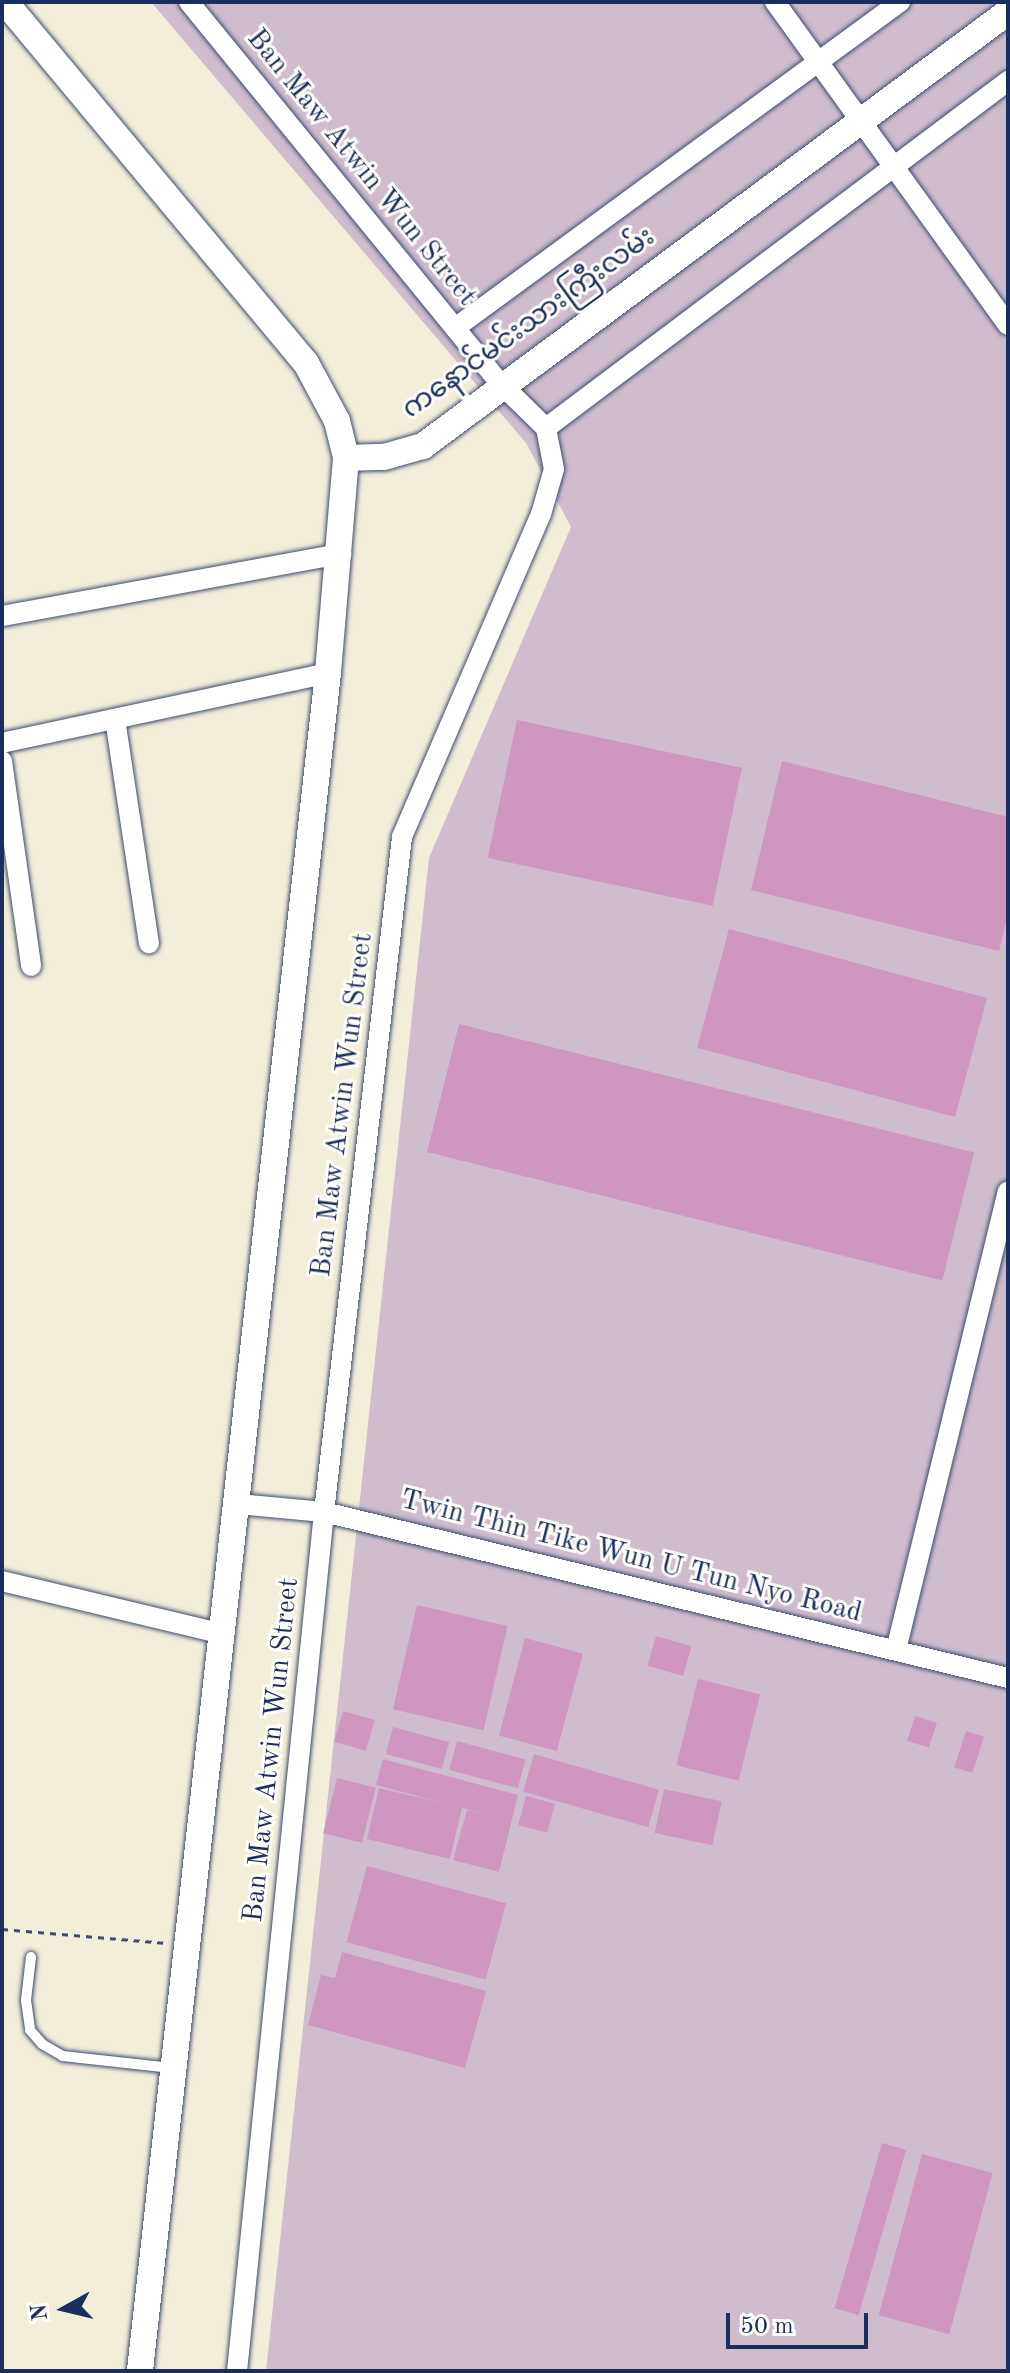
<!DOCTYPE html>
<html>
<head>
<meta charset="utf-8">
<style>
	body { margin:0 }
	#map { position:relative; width:1010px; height:2373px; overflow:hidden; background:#f3eeda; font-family:"Old Standard TT","Noto Sans Myanmar",serif }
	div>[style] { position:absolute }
	.industrial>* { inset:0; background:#cfbdce }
	.building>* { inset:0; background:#cf96c0; transform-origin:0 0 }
	.path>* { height:3px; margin-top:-1.5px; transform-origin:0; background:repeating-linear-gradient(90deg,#3b4c71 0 6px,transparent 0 12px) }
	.roads { filter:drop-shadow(0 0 2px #3b4c71) drop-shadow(0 0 2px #3b4c71) }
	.service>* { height:10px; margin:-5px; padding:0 5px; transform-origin:5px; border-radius:5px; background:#fff }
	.minor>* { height:20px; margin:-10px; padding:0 10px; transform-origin:10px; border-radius:10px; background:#fff }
	.secondary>* { height:26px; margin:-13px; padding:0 13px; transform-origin:13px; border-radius:13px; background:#fff }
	span { translate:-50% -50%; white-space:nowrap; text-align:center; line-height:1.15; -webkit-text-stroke:6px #fdfcf7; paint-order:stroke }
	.street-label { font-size:28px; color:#1b2f5e }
	.frame { position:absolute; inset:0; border:4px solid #1b2f5e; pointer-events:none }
	.north { position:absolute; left:24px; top:2269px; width:80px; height:80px; -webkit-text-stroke:6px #fdfcf7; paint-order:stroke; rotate:262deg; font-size:22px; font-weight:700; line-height:32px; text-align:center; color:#1b2f5e }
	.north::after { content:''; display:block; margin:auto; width:28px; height:36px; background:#1b2f5e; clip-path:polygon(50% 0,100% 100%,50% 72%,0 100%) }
	.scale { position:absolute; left:726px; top:2313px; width:142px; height:36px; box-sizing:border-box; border:4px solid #1b2f5e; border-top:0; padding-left:10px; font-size:24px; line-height:28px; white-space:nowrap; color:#1b2f5e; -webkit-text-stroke:6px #fdfcf7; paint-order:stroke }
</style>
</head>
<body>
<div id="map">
	<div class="industrial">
		<div style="clip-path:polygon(151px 2px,1008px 2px,1008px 2371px,266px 2371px,429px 858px,571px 527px,526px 443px)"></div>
	</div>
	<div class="building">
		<div style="left:517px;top:720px;width:230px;height:141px;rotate:12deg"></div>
		<div style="clip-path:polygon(782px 761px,1008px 817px,1008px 913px,999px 951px,751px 890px)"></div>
		<div style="left:729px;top:929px;width:267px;height:123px;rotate:15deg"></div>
		<div style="left:459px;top:1024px;width:531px;height:132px;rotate:14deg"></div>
		<div style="left:417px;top:1605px;width:93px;height:107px;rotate:13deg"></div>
		<div style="left:656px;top:1636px;width:37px;height:31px;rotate:16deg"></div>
		<div style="left:525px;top:1638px;width:60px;height:101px;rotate:15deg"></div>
		<div style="left:698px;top:1679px;width:64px;height:89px;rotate:14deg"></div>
		<div style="left:343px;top:1711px;width:33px;height:32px;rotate:16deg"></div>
		<div style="left:915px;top:1716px;width:23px;height:26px;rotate:18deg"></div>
		<div style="left:393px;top:1727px;width:58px;height:28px;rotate:15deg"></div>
		<div style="left:966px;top:1731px;width:19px;height:38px;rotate:18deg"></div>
		<div style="left:457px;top:1741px;width:71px;height:30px;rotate:15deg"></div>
		<div style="left:534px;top:1754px;width:130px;height:39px;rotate:16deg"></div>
		<div style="clip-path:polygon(383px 1759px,518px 1795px,499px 1872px,453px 1860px,467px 1810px,482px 1813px,462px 1808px,450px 1859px,367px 1839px,379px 1788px,447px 1804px,376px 1785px)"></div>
		<div style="left:337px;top:1778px;width:40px;height:57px;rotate:14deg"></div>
		<div style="left:664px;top:1789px;width:59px;height:45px;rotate:12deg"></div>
		<div style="left:526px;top:1796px;width:30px;height:30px;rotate:15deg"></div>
		<div style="left:367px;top:1866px;width:144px;height:79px;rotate:15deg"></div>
		<div style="clip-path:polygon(342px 1952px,486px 1991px,465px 2068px,308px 2025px,321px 1975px,335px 1978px)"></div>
		<div style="left:882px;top:2143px;width:25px;height:172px;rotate:16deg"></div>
		<div style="left:922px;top:2154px;width:73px;height:167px;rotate:15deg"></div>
	</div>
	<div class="path">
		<div style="left:2px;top:1929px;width:165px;rotate:4.9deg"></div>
	</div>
	<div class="roads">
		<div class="service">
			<div style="left:31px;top:1957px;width:43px;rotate:96.6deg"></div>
			<div style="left:26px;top:2000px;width:30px;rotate:82deg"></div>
			<div style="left:30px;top:2030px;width:18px;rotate:49deg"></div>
			<div style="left:42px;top:2044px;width:24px;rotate:30deg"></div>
			<div style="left:63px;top:2056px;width:109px;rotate:6.3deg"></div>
		</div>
		<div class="minor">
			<div style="left:189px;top:2px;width:493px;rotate:50.8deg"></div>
			<div style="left:501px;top:384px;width:63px;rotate:44.4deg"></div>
			<div style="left:546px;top:428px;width:42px;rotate:79deg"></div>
			<div style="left:554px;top:469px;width:47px;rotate:106.1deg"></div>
			<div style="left:541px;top:514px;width:352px;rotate:113.3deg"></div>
			<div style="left:402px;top:837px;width:679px;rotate:96.59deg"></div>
			<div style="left:324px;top:1512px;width:863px;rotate:95.78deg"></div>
			<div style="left:775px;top:2px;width:398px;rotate:54.2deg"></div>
			<div style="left:455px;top:328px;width:552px;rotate:-36.23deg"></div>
			<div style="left:546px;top:428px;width:578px;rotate:-36.91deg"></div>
			<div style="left:2px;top:616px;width:345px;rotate:-10.4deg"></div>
			<div style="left:115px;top:719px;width:227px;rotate:81.4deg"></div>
			<div style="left:2px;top:743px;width:333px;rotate:-12.1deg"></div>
			<div style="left:2px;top:761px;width:207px;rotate:81.9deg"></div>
			<div style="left:238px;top:1504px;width:86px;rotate:5.3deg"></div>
			<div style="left:324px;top:1512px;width:704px;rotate:13.64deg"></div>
			<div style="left:2px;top:1581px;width:226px;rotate:13.5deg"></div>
			<div style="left:896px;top:1650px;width:472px;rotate:-76.3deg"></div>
		</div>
		<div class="secondary">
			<div style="left:5px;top:2px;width:470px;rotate:50.2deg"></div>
			<div style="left:306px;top:363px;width:66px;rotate:61.9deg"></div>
			<div style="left:337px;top:421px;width:38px;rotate:76deg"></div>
			<div style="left:346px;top:458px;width:216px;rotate:94.8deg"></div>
			<div style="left:328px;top:673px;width:1708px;rotate:96.32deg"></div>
			<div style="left:346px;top:458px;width:38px;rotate:-2deg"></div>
			<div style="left:384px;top:457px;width:41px;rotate:-15.8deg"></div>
			<div style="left:423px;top:446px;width:728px;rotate:-36.57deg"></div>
		</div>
	</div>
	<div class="street-label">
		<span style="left:361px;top:168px;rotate:51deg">Ban Maw Atwin Wun Street</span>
		<span style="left:529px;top:324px;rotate:-36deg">ကနောင်မင်းသားကြီးလမ်း</span>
		<span style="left:343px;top:1105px;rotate:-83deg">Ban Maw Atwin Wun Street</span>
		<span style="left:631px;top:1557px;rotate:14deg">Twin Thin Tike Wun U Tun Nyo Road</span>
		<span style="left:272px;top:1750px;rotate:-84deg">Ban Maw Atwin Wun Street</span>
	</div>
	<div class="frame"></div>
	<div class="north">N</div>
	<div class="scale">50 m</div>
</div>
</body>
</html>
